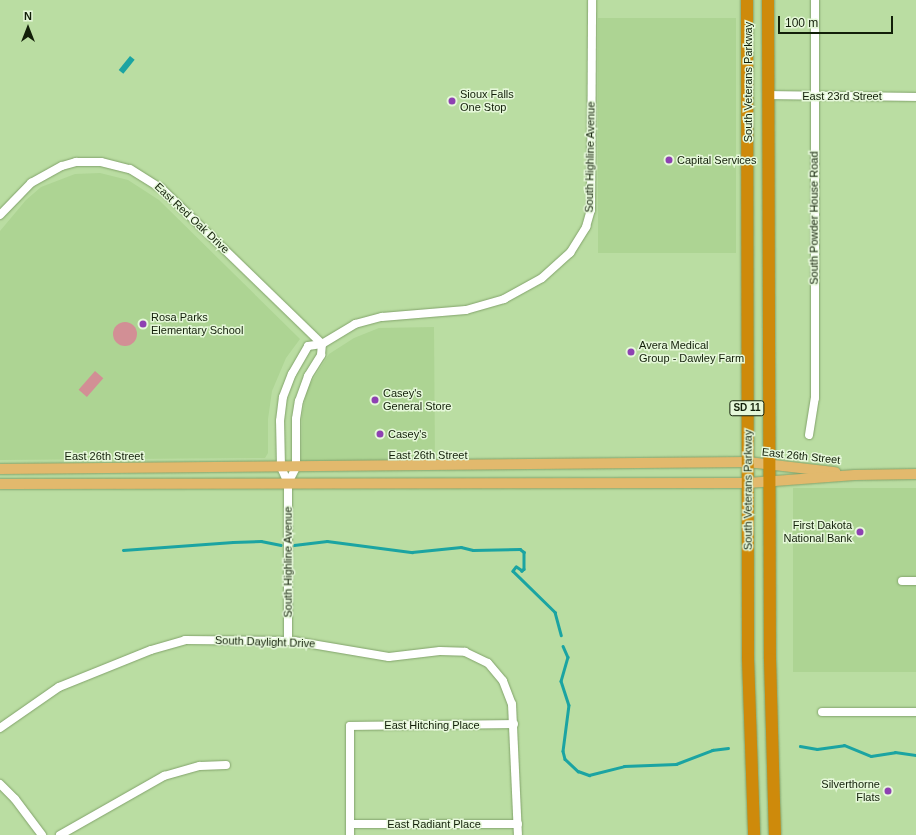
<!DOCTYPE html>
<html>
<head>
<meta charset="utf-8">
<style>
	body { margin:0 }
	#map { position:relative; width:916px; height:835px; overflow:hidden; background:#badda2; font-family:Helvetica,sans-serif }
	div>[style] { position:absolute }
	.built>* { inset:0; background:#add493; transform-origin:0 0 }
	.green>* { inset:0; background:#d28f95; transform-origin:0 0 }
	.round { border-radius:50% }
	.water>* { inset:0; background:#1ba4a2; transform-origin:0 0 }
	.stream>* { height:2.5px; margin:-1.25px; padding:0 1.25px; transform-origin:1.25px; border-radius:1.25px; background:#1ba4a2 }
	.roads { filter:drop-shadow(0 0 1px #82a36b) drop-shadow(0 0 1px #82a36b) }
	.minor>* { height:8px; margin:-4px; padding:0 4px; transform-origin:4px; border-radius:4px; background:#fff }
	.major>* { height:10px; margin:-5px; padding:0 5px; transform-origin:5px; border-radius:5px; background:#e2b96d }
	.highway>* { height:12px; margin:-6px; padding:0 6px; transform-origin:6px; border-radius:6px; background:#ce8a0b }
	.dots>* { width:11px; height:11px; translate:-50% -50%; box-sizing:border-box; border:2px solid #e6f8da; border-radius:50% }
	span { translate:-50% -50%; white-space:nowrap; text-align:center; line-height:1.15; -webkit-text-stroke:3px #e6f8da; paint-order:stroke }
	.shield-label span { padding:1px 3px; background:#e6f8da; border:1px solid; border-radius:3px; -webkit-text-stroke-width:0 }
	.shield-label { font-size:10px; color:#121f09; font-weight:700 }
	.street-label { font-size:11px; color:#121f09 }
	.poi-label { font-size:11px; color:#121f09 }
	.left { translate:0 -50%; text-align:left }
	.right { translate:-100% -50%; text-align:right }
	.north { position:absolute; left:8px; top:8px; width:40px; height:40px; -webkit-text-stroke:3px #e6f8da; paint-order:stroke; rotate:0deg; font-size:11px; font-weight:700; line-height:16px; text-align:center; color:#121f09 }
	.north::after { content:''; display:block; margin:auto; width:14px; height:18px; background:#121f09; clip-path:polygon(50% 0,100% 100%,50% 72%,0 100%) }
	.scale { position:absolute; left:778px; top:16px; width:115px; height:18px; box-sizing:border-box; border:2px solid #121f09; border-top:0; padding-left:5px; font-size:12px; line-height:14px; white-space:nowrap; color:#121f09; -webkit-text-stroke:3px #e6f8da; paint-order:stroke }
</style>
</head>
<body>
<div id="map">
	<div class="built">
		<div style="left:598px;top:18px;width:138px;height:235px"></div>
		<div style="clip-path:polygon(100px 173px,128px 180px,159px 200px,300px 339px,286px 358px,272px 391px,268px 419px,268px 453px,265px 458px,0 460px,0 231px,26px 200px,41px 187px,75px 174px)"></div>
		<div style="clip-path:polygon(434px 327px,435px 463px,301px 461px,302px 416px,307px 389px,329px 354px,354px 338px,379px 328px)"></div>
		<div style="left:793px;top:488px;width:123px;height:184px"></div>
	</div>
	<div class="green">
		<div class="round" style="left:113px;top:322px;width:24px;height:24px"></div>
		<div style="left:95px;top:371px;width:11px;height:25px;rotate:41deg"></div>
	</div>
	<div class="water">
		<div style="left:130px;top:56px;width:6px;height:18px;rotate:39deg"></div>
	</div>
	<div class="stream">
		<div style="left:294px;top:545px;width:33px;rotate:-7deg"></div>
		<div style="left:327px;top:541px;width:86px;rotate:7.4deg"></div>
		<div style="left:412px;top:552px;width:49px;rotate:-5.8deg"></div>
		<div style="left:461px;top:547px;width:12px;rotate:14deg"></div>
		<div style="left:473px;top:550px;width:47px;rotate:-1.2deg"></div>
		<div style="left:520px;top:549px;width:5px;rotate:37deg"></div>
		<div style="left:524px;top:552px;width:17px;rotate:90deg"></div>
		<div style="left:524px;top:569px;width:3px;rotate:135deg"></div>
		<div style="left:522px;top:571px;width:7px;rotate:-146deg"></div>
		<div style="left:516px;top:567px;width:5px;rotate:127deg"></div>
		<div style="left:513px;top:571px;width:59px;rotate:44.3deg"></div>
		<div style="left:555px;top:612px;width:24px;rotate:75deg"></div>
		<div style="left:123px;top:550px;width:110px;rotate:-4.2deg"></div>
		<div style="left:233px;top:542px;width:28px;rotate:-2deg"></div>
		<div style="left:261px;top:541px;width:20px;rotate:11deg"></div>
		<div style="left:563px;top:646px;width:12px;rotate:66deg"></div>
		<div style="left:568px;top:657px;width:25px;rotate:106deg"></div>
		<div style="left:561px;top:681px;width:25px;rotate:72deg"></div>
		<div style="left:569px;top:705px;width:46px;rotate:97.4deg"></div>
		<div style="left:563px;top:751px;width:8px;rotate:76deg"></div>
		<div style="left:565px;top:759px;width:18px;rotate:43deg"></div>
		<div style="left:578px;top:771px;width:12px;rotate:20deg"></div>
		<div style="left:589px;top:775px;width:36px;rotate:-14deg"></div>
		<div style="left:624px;top:766px;width:52px;rotate:-2.2deg"></div>
		<div style="left:676px;top:764px;width:39px;rotate:-21deg"></div>
		<div style="left:712px;top:750px;width:16px;rotate:-7deg"></div>
		<div style="left:800px;top:746px;width:17px;rotate:10deg"></div>
		<div style="left:817px;top:749px;width:27px;rotate:-8deg"></div>
		<div style="left:844px;top:745px;width:29px;rotate:22deg"></div>
		<div style="left:871px;top:756px;width:24px;rotate:-9deg"></div>
		<div style="left:895px;top:752px;width:21px;rotate:8deg"></div>
	</div>
	<div class="roads">
		<div class="minor">
			<div style="left:768px;top:95px;width:148px;rotate:0.8deg"></div>
			<div style="left:0;top:215px;width:45px;rotate:-45.9deg"></div>
			<div style="left:31px;top:183px;width:35px;rotate:-29deg"></div>
			<div style="left:62px;top:166px;width:15px;rotate:-16deg"></div>
			<div style="left:76px;top:162px;width:25px"></div>
			<div style="left:101px;top:162px;width:30px;rotate:14deg"></div>
			<div style="left:130px;top:169px;width:36px;rotate:32deg"></div>
			<div style="left:161px;top:188px;width:224px;rotate:44.1deg"></div>
			<div style="left:809px;top:435px;width:37px;rotate:-81deg"></div>
			<div style="left:815px;top:398px;width:398px;rotate:-90deg"></div>
			<div style="left:288px;top:483px;width:18px;rotate:-63deg"></div>
			<div style="left:296px;top:467px;width:48px;rotate:-90deg"></div>
			<div style="left:296px;top:419px;width:18px;rotate:-81deg"></div>
			<div style="left:299px;top:401px;width:27px;rotate:-70deg"></div>
			<div style="left:308px;top:376px;width:25px;rotate:-58deg"></div>
			<div style="left:321px;top:355px;width:11px;rotate:-85deg"></div>
			<div style="left:902px;top:581px;width:14px"></div>
			<div style="left:288px;top:641px;width:158px;rotate:-90deg"></div>
			<div style="left:288px;top:483px;width:17px;rotate:-114deg"></div>
			<div style="left:281px;top:467px;width:46px;rotate:-91.2deg"></div>
			<div style="left:280px;top:421px;width:24px;rotate:-83deg"></div>
			<div style="left:283px;top:397px;width:25px;rotate:-69deg"></div>
			<div style="left:292px;top:374px;width:32px;rotate:-60deg"></div>
			<div style="left:308px;top:346px;width:14px;rotate:-8deg"></div>
			<div style="left:322px;top:344px;width:39px;rotate:-31deg"></div>
			<div style="left:355px;top:324px;width:28px;rotate:-15deg"></div>
			<div style="left:382px;top:317px;width:84px;rotate:-4.8deg"></div>
			<div style="left:466px;top:310px;width:40px;rotate:-16deg"></div>
			<div style="left:504px;top:299px;width:43px;rotate:-28.9deg"></div>
			<div style="left:542px;top:278px;width:38px;rotate:-42deg"></div>
			<div style="left:570px;top:253px;width:31px;rotate:-58deg"></div>
			<div style="left:586px;top:227px;width:18px;rotate:-74deg"></div>
			<div style="left:591px;top:210px;width:210px;rotate:-89.7deg"></div>
			<div style="left:822px;top:712px;width:94px"></div>
			<div style="left:0;top:728px;width:72px;rotate:-34.8deg"></div>
			<div style="left:59px;top:687px;width:99px;rotate:-21.9deg"></div>
			<div style="left:151px;top:650px;width:35px;rotate:-16deg"></div>
			<div style="left:185px;top:640px;width:109px;rotate:0.5deg"></div>
			<div style="left:294px;top:641px;width:96px;rotate:9.6deg"></div>
			<div style="left:389px;top:657px;width:51px;rotate:-6.7deg"></div>
			<div style="left:440px;top:651px;width:25px;rotate:2deg"></div>
			<div style="left:465px;top:652px;width:25px;rotate:26deg"></div>
			<div style="left:488px;top:663px;width:23px;rotate:50deg"></div>
			<div style="left:503px;top:681px;width:25px;rotate:69deg"></div>
			<div style="left:512px;top:704px;width:131px;rotate:87.4deg"></div>
			<div style="left:0;top:784px;width:21px;rotate:45deg"></div>
			<div style="left:15px;top:799px;width:45px;rotate:53.1deg"></div>
			<div style="left:350px;top:824px;width:168px"></div>
			<div style="left:60px;top:835px;width:120px;rotate:-29.6deg"></div>
			<div style="left:164px;top:776px;width:37px;rotate:-16deg"></div>
			<div style="left:200px;top:766px;width:26px;rotate:-2deg"></div>
			<div style="left:350px;top:835px;width:109px;rotate:-90deg"></div>
			<div style="left:350px;top:726px;width:164px;rotate:-0.7deg"></div>
		</div>
		<div class="major">
			<div style="left:0;top:469px;width:748px;rotate:-0.54deg"></div>
			<div style="left:748px;top:462px;width:88px;rotate:6.6deg"></div>
			<div style="left:0;top:484px;width:748px;rotate:-0.08deg"></div>
			<div style="left:748px;top:483px;width:107px;rotate:-4.3deg"></div>
			<div style="left:855px;top:475px;width:61px;rotate:-0.9deg"></div>
		</div>
		<div class="highway">
			<div style="left:747px;top:0;width:659px;rotate:89.91deg"></div>
			<div style="left:748px;top:659px;width:176px;rotate:88deg"></div>
			<div style="left:768px;top:0;width:659px;rotate:89.83deg"></div>
			<div style="left:770px;top:659px;width:176px;rotate:88.4deg"></div>
		</div>
	</div>
	<div class="dots">
		<div style="left:452px;top:101px;background:#8e41b2"></div>
		<div style="left:669px;top:160px;background:#8e41b2"></div>
		<div style="left:143px;top:324px;background:#8e41b2"></div>
		<div style="left:631px;top:352px;background:#8e41b2"></div>
		<div style="left:375px;top:400px;background:#8e41b2"></div>
		<div style="left:380px;top:434px;background:#8e41b2"></div>
		<div style="left:860px;top:532px;background:#8e41b2"></div>
		<div style="left:888px;top:791px;background:#8e41b2"></div>
	</div>
	<div class="shield-label">
		<span style="left:747px;top:408px">SD 11</span>
	</div>
	<div class="street-label">
		<span style="left:748px;top:82px;rotate:-90deg">South Veterans Parkway</span>
		<span style="left:842px;top:96px">East 23rd Street</span>
		<span style="left:590px;top:157px;rotate:-89deg">South Highline Avenue</span>
		<span style="left:192px;top:218px;rotate:43deg">East Red Oak Drive</span>
		<span style="left:814px;top:218px;rotate:-90deg">South Powder House Road</span>
		<span style="left:428px;top:455px">East 26th Street</span>
		<span style="left:104px;top:456px">East 26th Street</span>
		<span style="left:801px;top:456px;rotate:6deg">East 26th Street</span>
		<span style="left:748px;top:490px;rotate:-90deg">South Veterans Parkway</span>
		<span style="left:288px;top:562px;rotate:-90deg">South Highline Avenue</span>
		<span style="left:265px;top:642px;rotate:2deg">South Daylight Drive</span>
		<span style="left:432px;top:725px">East Hitching Place</span>
		<span style="left:434px;top:824px">East Radiant Place</span>
	</div>
	<div class="poi-label">
		<span class="left" style="left:460px;top:101px">Sioux Falls<br>One Stop</span>
		<span class="left" style="left:677px;top:160px">Capital Services</span>
		<span class="left" style="left:151px;top:324px">Rosa Parks<br>Elementary School</span>
		<span class="left" style="left:639px;top:352px">Avera Medical<br>Group - Dawley Farm</span>
		<span class="left" style="left:383px;top:400px">Casey's<br>General Store</span>
		<span class="left" style="left:388px;top:434px">Casey's</span>
		<span class="right" style="left:852px;top:532px">First Dakota<br>National Bank</span>
		<span class="right" style="left:880px;top:791px">Silverthorne<br>Flats</span>
	</div>
	<div class="north">N</div>
	<div class="scale">100 m</div>
</div>
</body>
</html>
